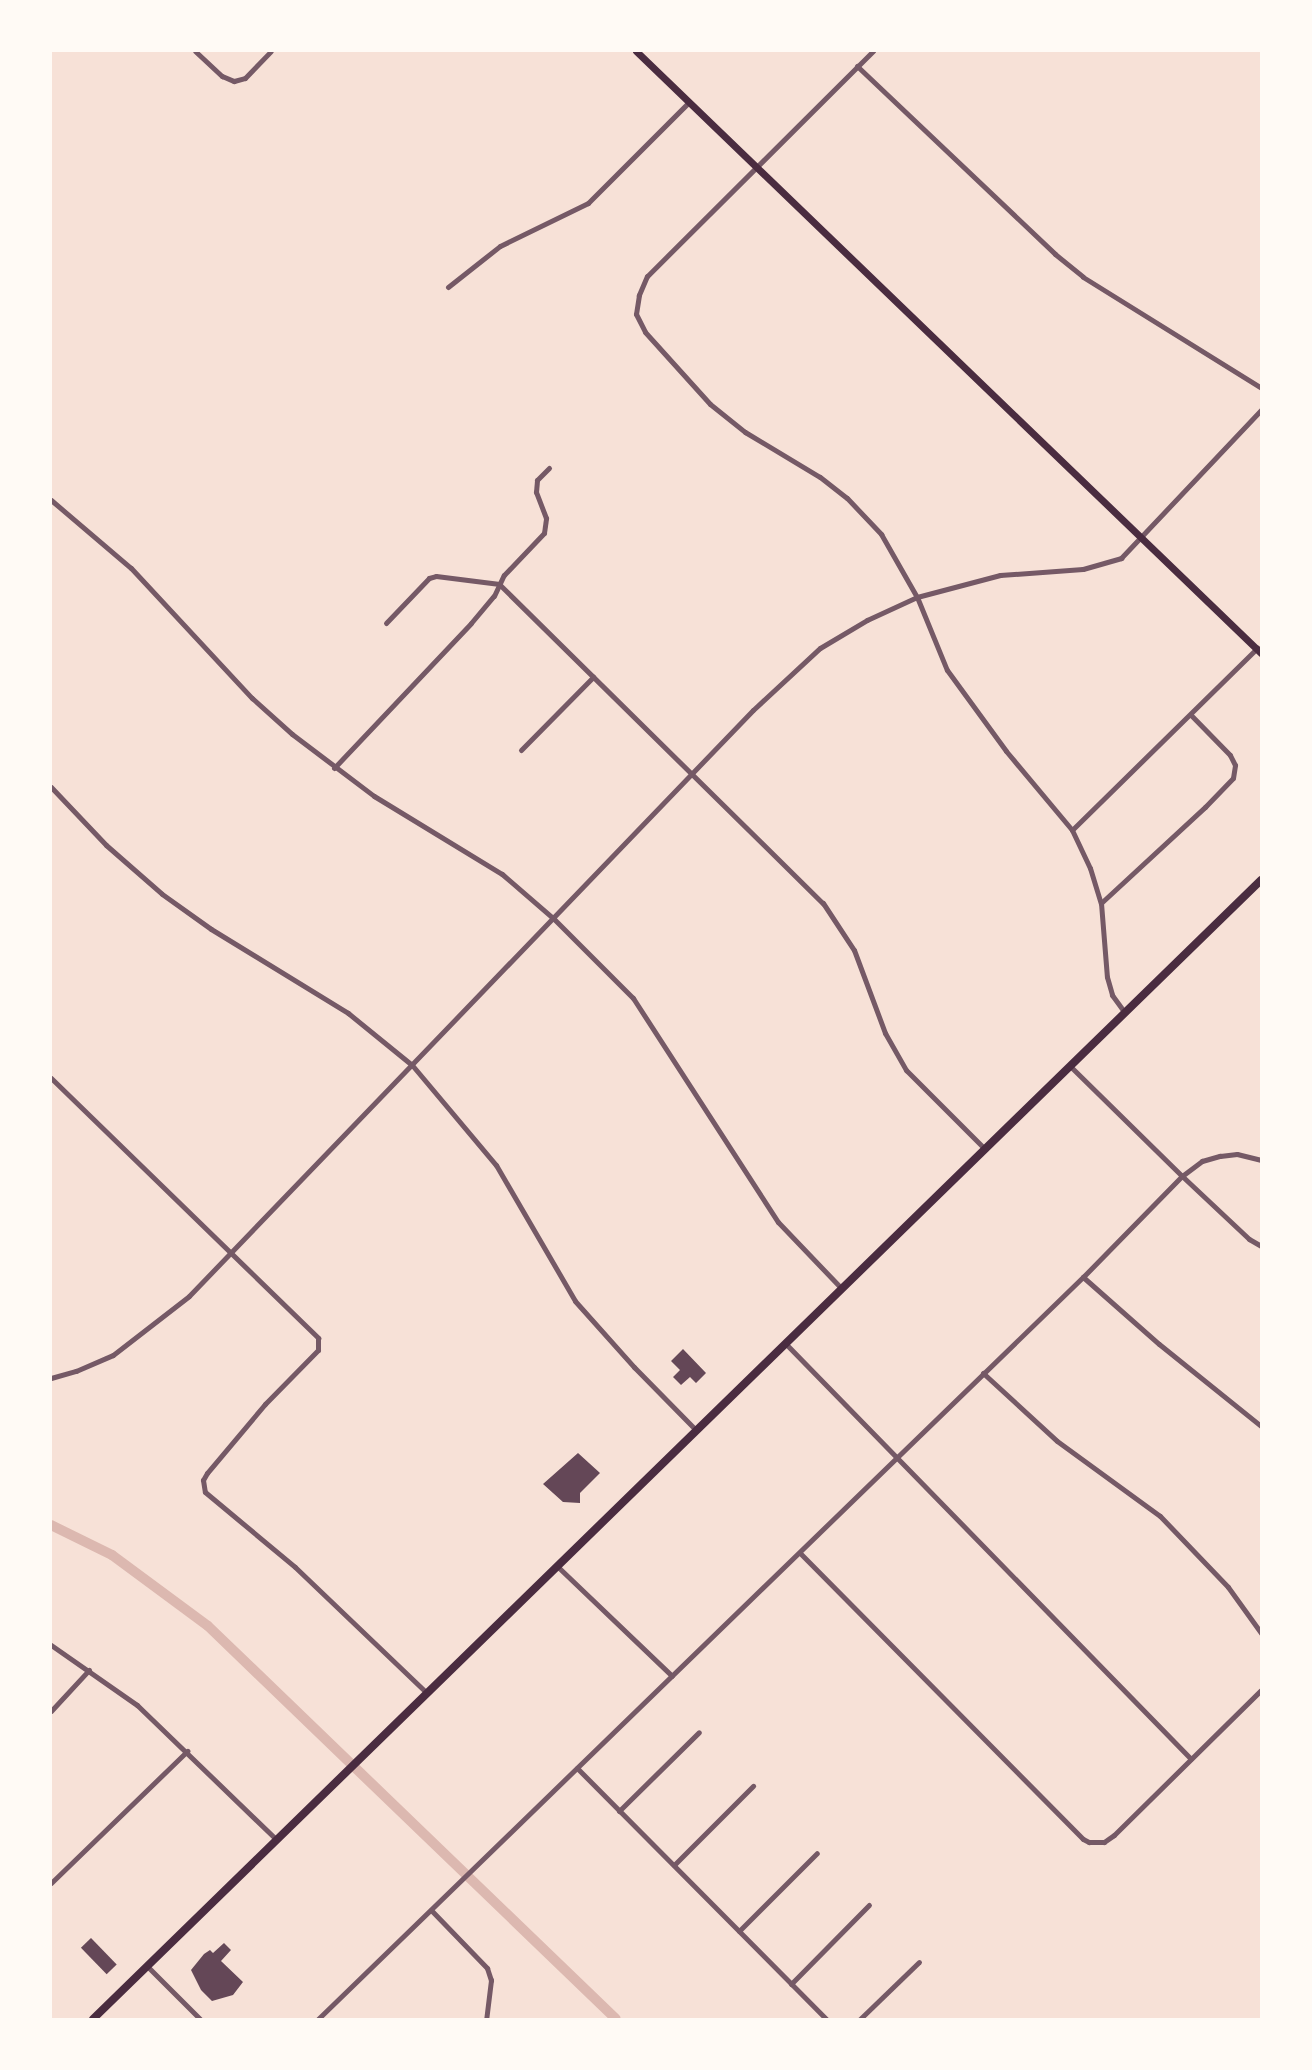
<!DOCTYPE html>
<html>
<head>
<meta charset="utf-8">
<style>
	body { margin:0 }
	#map { position:relative; width:1312px; height:2070px; overflow:hidden; background:#f7e1d7; font-family:"Open Sans",sans-serif }
	div>[style] { position:absolute }
	.canal>* { height:10px; margin:-5px; padding:0 5px; transform-origin:5px; border-radius:5px; background:#dcb8b0 }
	.building>* { inset:0; background:#644757; transform-origin:0 0 }
	.minor>* { height:5px; margin:-2.5px; padding:0 2.5px; transform-origin:2.5px; border-radius:2.5px; background:#755966 }
	.secondary>* { height:7px; margin:-3.5px; padding:0 3.5px; transform-origin:3.5px; border-radius:3.5px; background:#4a2c40 }
	.primary>* { height:8px; margin:-4px; padding:0 4px; transform-origin:4px; border-radius:4px; background:#4a2c40 }
	span { translate:-50% -50%; white-space:nowrap; text-align:center; line-height:1.15; -webkit-text-stroke:5px #fffaf5; paint-order:stroke }
	.frame { position:absolute; inset:0; border:52px solid #fffaf5; pointer-events:none }
</style>
</head>
<body>
<div id="map">
	<div class="canal">
		<div style="left:51px;top:1525px;width:68px;rotate:26.2deg"></div>
		<div style="left:112px;top:1555px;width:119px;rotate:36.5deg"></div>
		<div style="left:208px;top:1626px;width:566px;rotate:43.93deg"></div>
	</div>
	<div class="building">
		<div style="clip-path:polygon(683px 1349px,706px 1373px,696px 1383px,690px 1377px,681px 1385px,673px 1377px,680px 1370px,671px 1361px)"></div>
		<div style="clip-path:polygon(578px 1453px,600px 1473px,580px 1493px,580px 1503px,563px 1502px,543px 1484px)"></div>
		<div style="left:91px;top:1938px;width:37px;height:14px;rotate:46deg"></div>
		<div style="clip-path:polygon(224px 1943px,231px 1950px,221px 1961px,243px 1982px,233px 1995px,212px 2001px,201px 1990px,191px 1970px,204px 1954px,210px 1950px,213px 1953px)"></div>
	</div>
	<div class="minor">
		<div style="left:195px;top:51px;width:37px;rotate:43deg"></div>
		<div style="left:222px;top:76px;width:13px;rotate:23deg"></div>
		<div style="left:234px;top:81px;width:11px;rotate:-15deg"></div>
		<div style="left:245px;top:78px;width:37px;rotate:-46deg"></div>
		<div style="left:873px;top:51px;width:319px;rotate:135.1deg"></div>
		<div style="left:647px;top:276px;width:21px;rotate:113deg"></div>
		<div style="left:639px;top:295px;width:19px;rotate:99deg"></div>
		<div style="left:636px;top:314px;width:20px;rotate:63deg"></div>
		<div style="left:645px;top:332px;width:97px;rotate:47.9deg"></div>
		<div style="left:710px;top:404px;width:45px;rotate:38.7deg"></div>
		<div style="left:745px;top:432px;width:87px;rotate:31deg"></div>
		<div style="left:820px;top:477px;width:34px;rotate:38deg"></div>
		<div style="left:847px;top:498px;width:50px;rotate:46.6deg"></div>
		<div style="left:881px;top:534px;width:73px;rotate:60.3deg"></div>
		<div style="left:917px;top:597px;width:79px;rotate:67.7deg"></div>
		<div style="left:947px;top:670px;width:100px;rotate:53.9deg"></div>
		<div style="left:1006px;top:751px;width:103px;rotate:50.1deg"></div>
		<div style="left:1072px;top:830px;width:42px;rotate:64.7deg"></div>
		<div style="left:1090px;top:868px;width:37px;rotate:73deg"></div>
		<div style="left:1101px;top:903px;width:74px;rotate:85.4deg"></div>
		<div style="left:1107px;top:977px;width:19px;rotate:74deg"></div>
		<div style="left:1112px;top:995px;width:22px;rotate:54deg"></div>
		<div style="left:857px;top:66px;width:273px;rotate:43.5deg"></div>
		<div style="left:1055px;top:254px;width:36px;rotate:39deg"></div>
		<div style="left:1083px;top:277px;width:210px;rotate:31.9deg"></div>
		<div style="left:448px;top:287px;width:66px;rotate:-38.3deg"></div>
		<div style="left:500px;top:246px;width:98px;rotate:-26deg"></div>
		<div style="left:588px;top:203px;width:143px;rotate:-45deg"></div>
		<div style="left:51px;top:500px;width:105px;rotate:40.4deg"></div>
		<div style="left:131px;top:568px;width:178px;rotate:47.1deg"></div>
		<div style="left:252px;top:698px;width:54px;rotate:42deg"></div>
		<div style="left:292px;top:734px;width:103px;rotate:37.1deg"></div>
		<div style="left:374px;top:796px;width:150px;rotate:31.4deg"></div>
		<div style="left:502px;top:874px;width:69px;rotate:40.9deg"></div>
		<div style="left:554px;top:919px;width:112px;rotate:45deg"></div>
		<div style="left:633px;top:998px;width:267px;rotate:57.1deg"></div>
		<div style="left:778px;top:1222px;width:91px;rotate:46.3deg"></div>
		<div style="left:386px;top:623px;width:62px;rotate:-46.3deg"></div>
		<div style="left:429px;top:578px;width:7px;rotate:-16deg"></div>
		<div style="left:436px;top:576px;width:64px;rotate:7.2deg"></div>
		<div style="left:499px;top:584px;width:455px;rotate:44.6deg"></div>
		<div style="left:823px;top:903px;width:56px;rotate:56.6deg"></div>
		<div style="left:854px;top:950px;width:89px;rotate:69.5deg"></div>
		<div style="left:885px;top:1033px;width:43px;rotate:60.4deg"></div>
		<div style="left:906px;top:1070px;width:112px;rotate:45deg"></div>
		<div style="left:521px;top:750px;width:103px;rotate:-45.4deg"></div>
		<div style="left:334px;top:768px;width:199px;rotate:-46.6deg"></div>
		<div style="left:471px;top:623px;width:35px;rotate:-50deg"></div>
		<div style="left:494px;top:596px;width:23px;rotate:-65deg"></div>
		<div style="left:504px;top:575px;width:58px;rotate:-46.4deg"></div>
		<div style="left:544px;top:533px;width:15px;rotate:-82deg"></div>
		<div style="left:546px;top:518px;width:28px;rotate:-111deg"></div>
		<div style="left:536px;top:492px;width:12px;rotate:-85deg"></div>
		<div style="left:537px;top:480px;width:17px;rotate:-45deg"></div>
		<div style="left:51px;top:787px;width:80px;rotate:46.5deg"></div>
		<div style="left:106px;top:845px;width:74px;rotate:41.2deg"></div>
		<div style="left:162px;top:894px;width:60px;rotate:35.5deg"></div>
		<div style="left:211px;top:929px;width:161px;rotate:31.5deg"></div>
		<div style="left:348px;top:1013px;width:82px;rotate:39.1deg"></div>
		<div style="left:412px;top:1065px;width:131px;rotate:50deg"></div>
		<div style="left:496px;top:1165px;width:157px;rotate:59.8deg"></div>
		<div style="left:575px;top:1301px;width:89px;rotate:48.2deg"></div>
		<div style="left:634px;top:1367px;width:88px;rotate:45.5deg"></div>
		<div style="left:1072px;top:830px;width:260px;rotate:-44.5deg"></div>
		<div style="left:1101px;top:903px;width:142px;rotate:-42.7deg"></div>
		<div style="left:1205px;top:807px;width:40px;rotate:-46deg"></div>
		<div style="left:1233px;top:778px;width:13px;rotate:-81deg"></div>
		<div style="left:1235px;top:765px;width:11px;rotate:-117deg"></div>
		<div style="left:1230px;top:755px;width:56px;rotate:-134.3deg"></div>
		<div style="left:1070px;top:1066px;width:157px;rotate:44.5deg"></div>
		<div style="left:1182px;top:1176px;width:92px;rotate:43.2deg"></div>
		<div style="left:1249px;top:1239px;width:14px;rotate:30deg"></div>
		<div style="left:51px;top:1078px;width:373px;rotate:44.2deg"></div>
		<div style="left:318px;top:1338px;width:12px;rotate:90deg"></div>
		<div style="left:318px;top:1350px;width:76px;rotate:134.5deg"></div>
		<div style="left:265px;top:1404px;width:90px;rotate:130deg"></div>
		<div style="left:207px;top:1473px;width:8px;rotate:120deg"></div>
		<div style="left:203px;top:1480px;width:12px;rotate:81deg"></div>
		<div style="left:205px;top:1492px;width:117px;rotate:39.8deg"></div>
		<div style="left:295px;top:1567px;width:182px;rotate:43.7deg"></div>
		<div style="left:1083px;top:1277px;width:101px;rotate:41.4deg"></div>
		<div style="left:1159px;top:1344px;width:131px;rotate:38.8deg"></div>
		<div style="left:785px;top:1343px;width:581px;rotate:45.7deg"></div>
		<div style="left:983px;top:1373px;width:100px;rotate:42.6deg"></div>
		<div style="left:1057px;top:1441px;width:127px;rotate:36.1deg"></div>
		<div style="left:1160px;top:1516px;width:98px;rotate:46.2deg"></div>
		<div style="left:1228px;top:1587px;width:57px;rotate:54.3deg"></div>
		<div style="left:51px;top:1378px;width:26px;rotate:-16deg"></div>
		<div style="left:76px;top:1371px;width:40px;rotate:-23.4deg"></div>
		<div style="left:113px;top:1355px;width:96px;rotate:-37.8deg"></div>
		<div style="left:189px;top:1296px;width:813px;rotate:-46.1deg"></div>
		<div style="left:753px;top:710px;width:91px;rotate:-42.8deg"></div>
		<div style="left:820px;top:648px;width:55px;rotate:-30.8deg"></div>
		<div style="left:867px;top:620px;width:55px;rotate:-24.7deg"></div>
		<div style="left:917px;top:597px;width:86px;rotate:-14.8deg"></div>
		<div style="left:1000px;top:575px;width:83px;rotate:-4.1deg"></div>
		<div style="left:1083px;top:569px;width:40px;rotate:-16deg"></div>
		<div style="left:1121px;top:558px;width:204px;rotate:-46.6deg"></div>
		<div style="left:800px;top:1553px;width:402px;rotate:45.3deg"></div>
		<div style="left:1083px;top:1839px;width:7px;rotate:27deg"></div>
		<div style="left:1089px;top:1842px;width:15px"></div>
		<div style="left:1104px;top:1842px;width:12px;rotate:-35deg"></div>
		<div style="left:1114px;top:1835px;width:206px;rotate:-44.6deg"></div>
		<div style="left:557px;top:1566px;width:159px;rotate:43.7deg"></div>
		<div style="left:51px;top:1645px;width:105px;rotate:34.9deg"></div>
		<div style="left:137px;top:1705px;width:193px;rotate:44deg"></div>
		<div style="left:51px;top:1711px;width:56px;rotate:-47.2deg"></div>
		<div style="left:577px;top:1768px;width:354px;rotate:45.2deg"></div>
		<div style="left:619px;top:1811px;width:112px;rotate:-44.6deg"></div>
		<div style="left:674px;top:1865px;width:112px;rotate:-45deg"></div>
		<div style="left:51px;top:1883px;width:190px;rotate:-44.1deg"></div>
		<div style="left:431px;top:1910px;width:81px;rotate:46deg"></div>
		<div style="left:487px;top:1968px;width:13px;rotate:72deg"></div>
		<div style="left:491px;top:1980px;width:39px;rotate:97deg"></div>
		<div style="left:739px;top:1931px;width:110px;rotate:-45deg"></div>
		<div style="left:147px;top:1966px;width:75px;rotate:45deg"></div>
		<div style="left:791px;top:1984px;width:111px;rotate:-45.4deg"></div>
		<div style="left:318px;top:2019px;width:1066px;rotate:-44.13deg"></div>
		<div style="left:1083px;top:1277px;width:141px;rotate:-45.6deg"></div>
		<div style="left:1182px;top:1176px;width:25px;rotate:-37deg"></div>
		<div style="left:1202px;top:1161px;width:19px;rotate:-16deg"></div>
		<div style="left:1220px;top:1156px;width:17px;rotate:-7deg"></div>
		<div style="left:1237px;top:1154px;width:25px;rotate:14deg"></div>
		<div style="left:860px;top:2019px;width:82px;rotate:-44deg"></div>
	</div>
	<div class="secondary">
		<div style="left:636px;top:51px;width:868px;rotate:43.93deg"></div>
	</div>
	<div class="primary">
		<div style="left:93px;top:2019px;width:1631px;rotate:-44.28deg"></div>
	</div>
	<div class="frame"></div>
</div>
</body>
</html>
